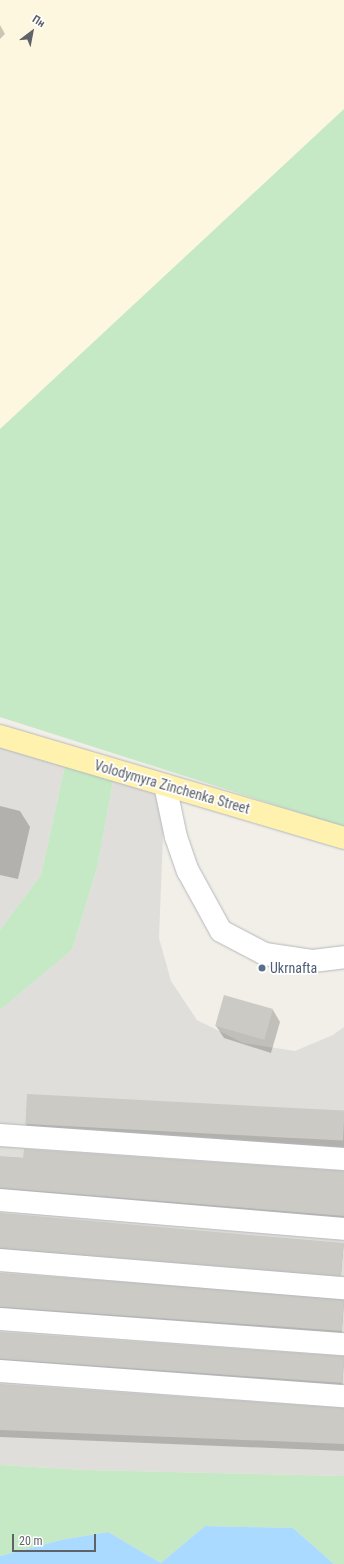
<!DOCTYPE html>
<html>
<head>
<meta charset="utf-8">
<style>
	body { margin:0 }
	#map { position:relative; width:344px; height:1564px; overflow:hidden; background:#f1efe8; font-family:"Roboto Condensed",sans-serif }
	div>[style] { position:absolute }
	.commercial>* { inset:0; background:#fef7e0; transform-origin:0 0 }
	.industrial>* { inset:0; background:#e0deda }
	.green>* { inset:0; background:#c5e8c5 }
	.water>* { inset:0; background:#aadaff }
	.shadow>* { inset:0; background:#0003; transform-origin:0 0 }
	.building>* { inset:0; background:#cccac5; transform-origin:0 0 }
	.roads { filter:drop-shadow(0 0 1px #b5b8bc) drop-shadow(0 0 1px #b5b8bc) }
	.minor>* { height:22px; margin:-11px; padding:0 11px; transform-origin:11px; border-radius:11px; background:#fff }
	.major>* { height:22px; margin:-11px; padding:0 11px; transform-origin:11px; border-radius:11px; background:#fff2af }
	.dots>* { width:11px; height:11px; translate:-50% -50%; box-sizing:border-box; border:2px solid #fff; border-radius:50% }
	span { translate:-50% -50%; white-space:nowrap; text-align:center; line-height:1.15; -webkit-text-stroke:3.5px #fff; paint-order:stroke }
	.street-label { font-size:14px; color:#5f6368 }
	.service-label { font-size:14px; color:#4e5e75 }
	.left { translate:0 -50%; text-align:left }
	.north { position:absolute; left:12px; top:12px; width:40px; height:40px; -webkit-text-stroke:3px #fff; paint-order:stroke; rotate:32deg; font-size:11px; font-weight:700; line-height:16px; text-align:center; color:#5f6368 }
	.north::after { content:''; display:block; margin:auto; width:14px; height:18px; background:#5f6368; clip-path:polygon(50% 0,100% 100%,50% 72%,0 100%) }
	.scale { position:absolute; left:12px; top:1534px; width:84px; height:18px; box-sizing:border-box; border:2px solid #5f6368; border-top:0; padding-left:5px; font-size:12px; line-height:14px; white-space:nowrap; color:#5f6368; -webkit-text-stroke:3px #fff; paint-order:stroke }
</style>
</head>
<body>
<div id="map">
	<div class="commercial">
		<div style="left:0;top:0;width:344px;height:467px"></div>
	</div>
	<div class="industrial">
		<div style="clip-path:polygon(0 736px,67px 757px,41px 875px,0 930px)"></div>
		<div style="clip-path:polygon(115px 771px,165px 785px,159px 938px,171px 981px,197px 1020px,243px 1043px,295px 1051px,333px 1035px,344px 1027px,344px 1476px,84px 1470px,0 1465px,0 1010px,72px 950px,97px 868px)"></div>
	</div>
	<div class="green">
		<div style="clip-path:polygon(344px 109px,344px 827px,0 717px,0 429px)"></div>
		<div style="clip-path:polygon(67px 757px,115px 771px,97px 868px,72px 950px,0 1010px,0 930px,41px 875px)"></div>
		<div style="clip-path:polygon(0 1465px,84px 1470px,344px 1476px,344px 1564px,334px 1564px,293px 1528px,205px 1526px,161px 1563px,108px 1532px,61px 1540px,0 1556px)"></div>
	</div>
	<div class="water">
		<div style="clip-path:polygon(205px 1526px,293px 1528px,334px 1564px,0 1564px,0 1556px,61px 1540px,108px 1532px,161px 1563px)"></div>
	</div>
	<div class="shadow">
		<div style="clip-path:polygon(0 25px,5px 34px,0 39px)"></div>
		<div style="clip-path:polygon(0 806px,20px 811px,30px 827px,18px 879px,0 875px)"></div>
		<div style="clip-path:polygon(273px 1010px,280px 1022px,271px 1053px,224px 1038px,216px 1026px)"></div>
		<div style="clip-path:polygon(344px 1114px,344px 1154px,31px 1132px,26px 1124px)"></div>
		<div style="clip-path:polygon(0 1157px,344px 1171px,344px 1225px,0 1198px)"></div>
		<div style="left:0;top:1214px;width:345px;height:44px;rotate:5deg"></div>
		<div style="left:0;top:1274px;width:345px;height:43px;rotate:4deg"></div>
		<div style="left:0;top:1333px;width:345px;height:36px;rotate:4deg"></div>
		<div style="clip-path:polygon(0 1385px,344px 1409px,344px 1451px,0 1437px)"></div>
	</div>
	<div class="building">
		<div style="left:224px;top:995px;width:51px;height:32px;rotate:16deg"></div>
		<div style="left:27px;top:1094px;width:318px;height:30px;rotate:3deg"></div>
		<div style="clip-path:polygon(24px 1149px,344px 1171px,344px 1216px,0 1188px,0 1156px,23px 1158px)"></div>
		<div style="left:0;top:1213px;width:345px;height:35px;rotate:5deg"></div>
		<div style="left:0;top:1273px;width:345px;height:34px;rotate:4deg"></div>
		<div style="left:0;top:1332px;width:345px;height:27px;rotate:4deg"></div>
		<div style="clip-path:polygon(0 1384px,344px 1408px,344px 1444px,0 1430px)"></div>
	</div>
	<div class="roads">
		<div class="minor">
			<div style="left:165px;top:785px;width:53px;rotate:78.1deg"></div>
			<div style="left:176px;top:837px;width:36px;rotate:71deg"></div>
			<div style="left:188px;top:871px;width:68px;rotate:61.2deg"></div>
			<div style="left:221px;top:931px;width:50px;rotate:27.6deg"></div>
			<div style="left:265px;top:954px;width:49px;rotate:8.3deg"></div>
			<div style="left:313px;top:961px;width:31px;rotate:-7deg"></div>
			<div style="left:0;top:1135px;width:345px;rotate:4deg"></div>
			<div style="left:0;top:1200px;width:345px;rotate:4.8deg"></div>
			<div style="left:0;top:1260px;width:345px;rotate:4.7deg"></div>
			<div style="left:0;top:1319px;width:345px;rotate:4.2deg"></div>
			<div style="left:0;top:1371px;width:345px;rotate:4.2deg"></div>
		</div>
		<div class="major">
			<div style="left:0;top:736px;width:359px;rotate:16.5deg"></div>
		</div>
	</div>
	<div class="dots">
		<div style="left:262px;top:968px;background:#5c6f8a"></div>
	</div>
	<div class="street-label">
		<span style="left:172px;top:787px;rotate:16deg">Volodymyra Zinchenka Street</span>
	</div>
	<div class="service-label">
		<span class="left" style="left:270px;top:968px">Ukrnafta</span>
	</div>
	<div class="north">Пн</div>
	<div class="scale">20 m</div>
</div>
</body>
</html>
